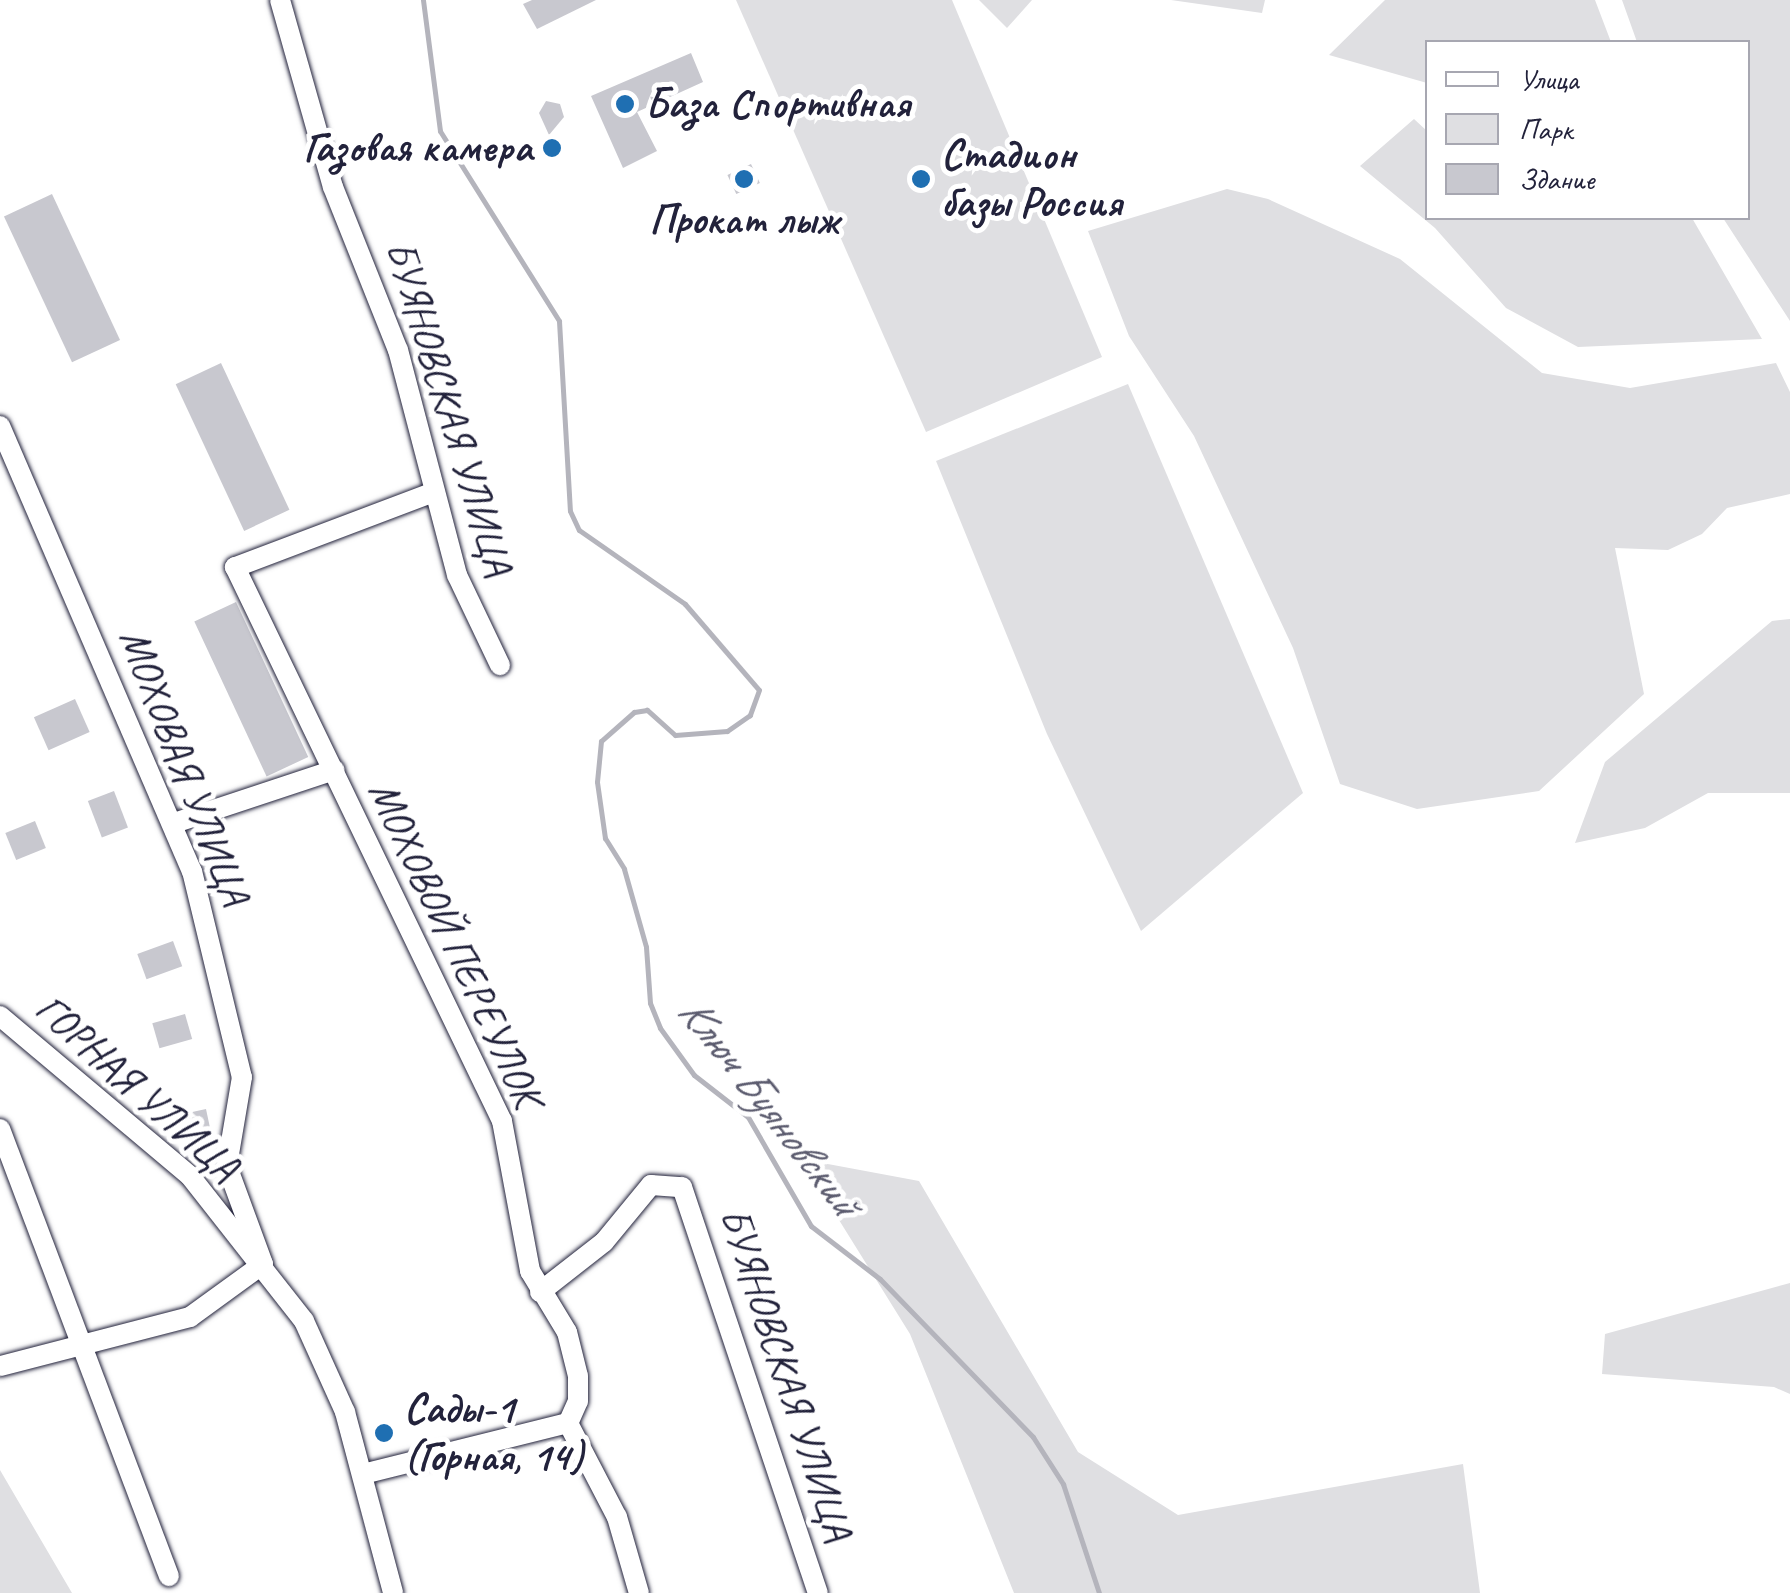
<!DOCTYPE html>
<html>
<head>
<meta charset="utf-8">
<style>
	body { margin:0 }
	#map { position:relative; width:1790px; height:1593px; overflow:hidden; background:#fff; font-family:Caveat,sans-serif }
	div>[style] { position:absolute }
	.green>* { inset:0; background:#dfdfe2 }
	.stream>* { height:5px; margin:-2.5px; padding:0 2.5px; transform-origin:2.5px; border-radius:2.5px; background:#b4b4bc }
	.building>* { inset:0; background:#c8c8cf; transform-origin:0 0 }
	.roads { filter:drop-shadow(0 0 2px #22223b) drop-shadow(0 0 2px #22223b) }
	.minor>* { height:20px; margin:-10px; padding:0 10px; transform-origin:10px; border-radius:10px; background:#fff }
	.dots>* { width:28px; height:28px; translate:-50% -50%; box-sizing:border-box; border:5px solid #fff; border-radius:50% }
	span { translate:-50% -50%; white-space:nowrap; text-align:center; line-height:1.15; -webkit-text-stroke:10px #fff; paint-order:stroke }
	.poi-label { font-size:42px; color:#22223b; font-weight:700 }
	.left { translate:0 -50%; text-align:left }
	.right { translate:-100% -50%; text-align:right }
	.street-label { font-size:42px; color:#22223b }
	.water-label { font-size:45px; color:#5c5c6f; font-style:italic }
	.legend { position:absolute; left:1425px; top:40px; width:325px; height:180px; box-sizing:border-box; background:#fff; border:2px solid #a7a7b1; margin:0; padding:12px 18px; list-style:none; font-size:30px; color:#22223b }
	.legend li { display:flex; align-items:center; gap:20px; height:50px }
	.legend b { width:50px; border:2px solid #a7a7b1 }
</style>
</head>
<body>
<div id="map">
	<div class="green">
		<div style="clip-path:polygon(736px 0,952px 0,1102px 357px,926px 432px)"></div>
		<div style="clip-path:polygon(979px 0,1032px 0,1007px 28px)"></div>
		<div style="clip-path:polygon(1171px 0,1265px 0,1262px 13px)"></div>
		<div style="clip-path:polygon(1385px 0,1595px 0,1611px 42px,1428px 42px,1427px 83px,1329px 55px)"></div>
		<div style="clip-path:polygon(1622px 0,1790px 0,1790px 321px,1723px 218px,1748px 218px,1748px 42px,1637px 42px)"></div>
		<div style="clip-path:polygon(1414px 119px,1427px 131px,1428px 218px,1692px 218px,1762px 339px,1578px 347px,1506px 308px,1435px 228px,1360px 166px)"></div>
		<div style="clip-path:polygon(1227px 189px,1268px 199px,1400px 259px,1542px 373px,1630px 388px,1776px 363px,1790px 392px,1790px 494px,1727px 508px,1702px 534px,1668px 550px,1615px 548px,1644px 694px,1539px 791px,1417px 809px,1340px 784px,1293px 648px,1194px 436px,1129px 336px,1088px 231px)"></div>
		<div style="clip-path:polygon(1128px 384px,1303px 793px,1141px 931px,1047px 734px,936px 461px)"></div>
		<div style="clip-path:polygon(1790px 619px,1790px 793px,1708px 793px,1645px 828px,1575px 843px,1605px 762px,1772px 621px)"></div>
		<div style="clip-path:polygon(801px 1159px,919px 1181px,1078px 1452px,1178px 1515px,1463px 1464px,1480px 1593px,1014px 1593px,910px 1334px)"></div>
		<div style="clip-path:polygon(1790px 1283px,1790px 1394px,1774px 1387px,1602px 1374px,1605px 1334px)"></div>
		<div style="clip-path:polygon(0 1470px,55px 1564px,72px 1593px,0 1593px)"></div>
	</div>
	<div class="stream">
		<div style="left:423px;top:0;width:132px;rotate:82.6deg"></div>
		<div style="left:440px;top:131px;width:224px;rotate:57.9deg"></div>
		<div style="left:559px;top:321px;width:190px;rotate:86.7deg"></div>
		<div style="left:570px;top:511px;width:21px;rotate:65deg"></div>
		<div style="left:579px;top:530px;width:129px;rotate:34.9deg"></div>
		<div style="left:685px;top:604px;width:113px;rotate:49.3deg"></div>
		<div style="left:759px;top:690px;width:27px;rotate:110deg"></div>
		<div style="left:750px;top:715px;width:28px;rotate:145deg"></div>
		<div style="left:727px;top:731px;width:52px;rotate:175.6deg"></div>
		<div style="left:675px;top:735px;width:38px;rotate:-138deg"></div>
		<div style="left:647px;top:710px;width:13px;rotate:171deg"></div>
		<div style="left:634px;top:712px;width:44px;rotate:138.7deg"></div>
		<div style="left:601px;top:741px;width:41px;rotate:95.6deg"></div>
		<div style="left:597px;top:782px;width:57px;rotate:81.9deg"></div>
		<div style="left:605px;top:838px;width:36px;rotate:58deg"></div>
		<div style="left:624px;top:869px;width:81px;rotate:74.2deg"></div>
		<div style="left:646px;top:947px;width:56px;rotate:85.9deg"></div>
		<div style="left:650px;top:1003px;width:27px;rotate:68deg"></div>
		<div style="left:660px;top:1028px;width:58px;rotate:54.1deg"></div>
		<div style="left:694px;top:1075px;width:68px;rotate:37.9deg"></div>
		<div style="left:748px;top:1117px;width:126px;rotate:60deg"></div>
		<div style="left:811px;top:1226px;width:87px;rotate:37.5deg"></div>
		<div style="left:880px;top:1279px;width:220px;rotate:45.9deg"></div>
		<div style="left:1033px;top:1437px;width:56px;rotate:57.4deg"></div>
		<div style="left:1063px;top:1484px;width:115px;rotate:71.7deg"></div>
	</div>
	<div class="building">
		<div style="clip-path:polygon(532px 0,596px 0,537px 29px,523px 4px)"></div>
		<div style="clip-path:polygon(691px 53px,703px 82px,637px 112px,657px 151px,623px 168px,591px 96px)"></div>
		<div style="clip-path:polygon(546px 101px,560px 104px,564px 117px,549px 135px,539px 113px)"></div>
		<div style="left:751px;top:164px;width:21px;height:26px;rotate:65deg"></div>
		<div style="left:52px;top:194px;width:161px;height:53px;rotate:65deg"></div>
		<div style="left:221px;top:363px;width:162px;height:50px;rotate:65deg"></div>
		<div style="left:236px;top:602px;width:171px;height:46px;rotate:65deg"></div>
		<div style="left:75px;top:699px;width:36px;height:45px;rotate:66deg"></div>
		<div style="left:114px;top:791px;width:39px;height:28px;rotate:69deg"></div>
		<div style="left:35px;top:821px;width:29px;height:32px;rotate:68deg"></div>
		<div style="left:173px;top:941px;width:27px;height:38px;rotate:70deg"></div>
		<div style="left:185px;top:1014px;width:26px;height:34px;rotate:74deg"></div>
		<div style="left:206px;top:1109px;width:24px;height:20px;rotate:78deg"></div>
	</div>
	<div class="roads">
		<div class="minor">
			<div style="left:280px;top:0;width:194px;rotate:74.2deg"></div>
			<div style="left:333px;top:187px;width:175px;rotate:68.3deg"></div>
			<div style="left:398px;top:350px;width:233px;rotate:75.3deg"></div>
			<div style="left:457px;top:575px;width:100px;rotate:64.5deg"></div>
			<div style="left:0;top:426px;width:485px;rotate:66.7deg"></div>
			<div style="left:192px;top:871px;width:212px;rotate:76.4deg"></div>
			<div style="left:242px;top:1077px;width:90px;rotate:99.6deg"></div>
			<div style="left:227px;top:1166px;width:104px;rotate:69.8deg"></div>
			<div style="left:263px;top:1264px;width:90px;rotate:144deg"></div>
			<div style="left:190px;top:1317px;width:196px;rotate:165.5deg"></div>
			<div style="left:434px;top:492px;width:213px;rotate:159.3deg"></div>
			<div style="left:235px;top:567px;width:615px;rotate:64.27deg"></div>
			<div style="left:502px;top:1121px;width:153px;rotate:79.4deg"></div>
			<div style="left:530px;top:1271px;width:71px;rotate:58.8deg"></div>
			<div style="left:567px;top:1332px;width:45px;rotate:76deg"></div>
			<div style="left:578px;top:1376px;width:25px;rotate:90deg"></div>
			<div style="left:578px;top:1401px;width:24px;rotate:114deg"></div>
			<div style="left:174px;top:823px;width:169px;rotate:-18.3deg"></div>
			<div style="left:0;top:1016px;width:248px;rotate:40.1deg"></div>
			<div style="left:190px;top:1176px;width:184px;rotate:51.8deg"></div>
			<div style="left:304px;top:1321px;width:100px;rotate:65.7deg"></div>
			<div style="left:345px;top:1412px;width:187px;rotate:75.1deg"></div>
			<div style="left:0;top:1129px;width:478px;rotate:69.3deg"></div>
			<div style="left:540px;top:1292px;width:81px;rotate:-38deg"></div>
			<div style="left:604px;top:1242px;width:74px;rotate:-50.5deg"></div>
			<div style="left:651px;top:1185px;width:31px;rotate:4deg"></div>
			<div style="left:682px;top:1187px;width:428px;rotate:71.5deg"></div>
			<div style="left:363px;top:1474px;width:211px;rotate:-14deg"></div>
			<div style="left:568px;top:1423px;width:106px;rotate:62.5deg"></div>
			<div style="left:617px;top:1517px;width:79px;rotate:73.9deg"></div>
		</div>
	</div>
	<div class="dots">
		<div style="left:625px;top:104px;background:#1f6fb2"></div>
		<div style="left:552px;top:148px;background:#1f6fb2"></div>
		<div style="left:744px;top:179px;background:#1f6fb2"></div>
		<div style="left:921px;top:179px;background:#1f6fb2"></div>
		<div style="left:384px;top:1433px;background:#1f6fb2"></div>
	</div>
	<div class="poi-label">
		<span class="left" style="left:645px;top:104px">База Спортивная</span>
		<span class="right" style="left:532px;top:148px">Газовая камера</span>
		<span class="left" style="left:941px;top:179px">Стадион<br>базы Россия</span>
		<span style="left:744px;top:220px">Прокат лыж</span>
		<span class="left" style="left:404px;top:1433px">Сады-1<br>(Горная, 14)</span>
	</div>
	<div class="street-label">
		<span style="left:449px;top:408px;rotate:73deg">БУЯНОВСКАЯ УЛИЦА</span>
		<span style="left:184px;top:767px;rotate:69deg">МОХОВАЯ УЛИЦА</span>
		<span style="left:455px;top:944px;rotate:65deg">МОХОВОЙ ПЕРЕУЛОК</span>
		<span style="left:137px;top:1088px;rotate:42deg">ГОРНАЯ УЛИЦА</span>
		<span style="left:786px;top:1374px;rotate:72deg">БУЯНОВСКАЯ УЛИЦА</span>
	</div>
	<div class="water-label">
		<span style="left:769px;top:1106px;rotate:52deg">Ключ Буяновский</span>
	</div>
	<ul class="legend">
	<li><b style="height:12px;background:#fff"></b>Улица</li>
	<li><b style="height:28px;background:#dfdfe2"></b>Парк</li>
	<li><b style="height:28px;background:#c8c8cf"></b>Здание</li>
	</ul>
</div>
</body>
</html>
